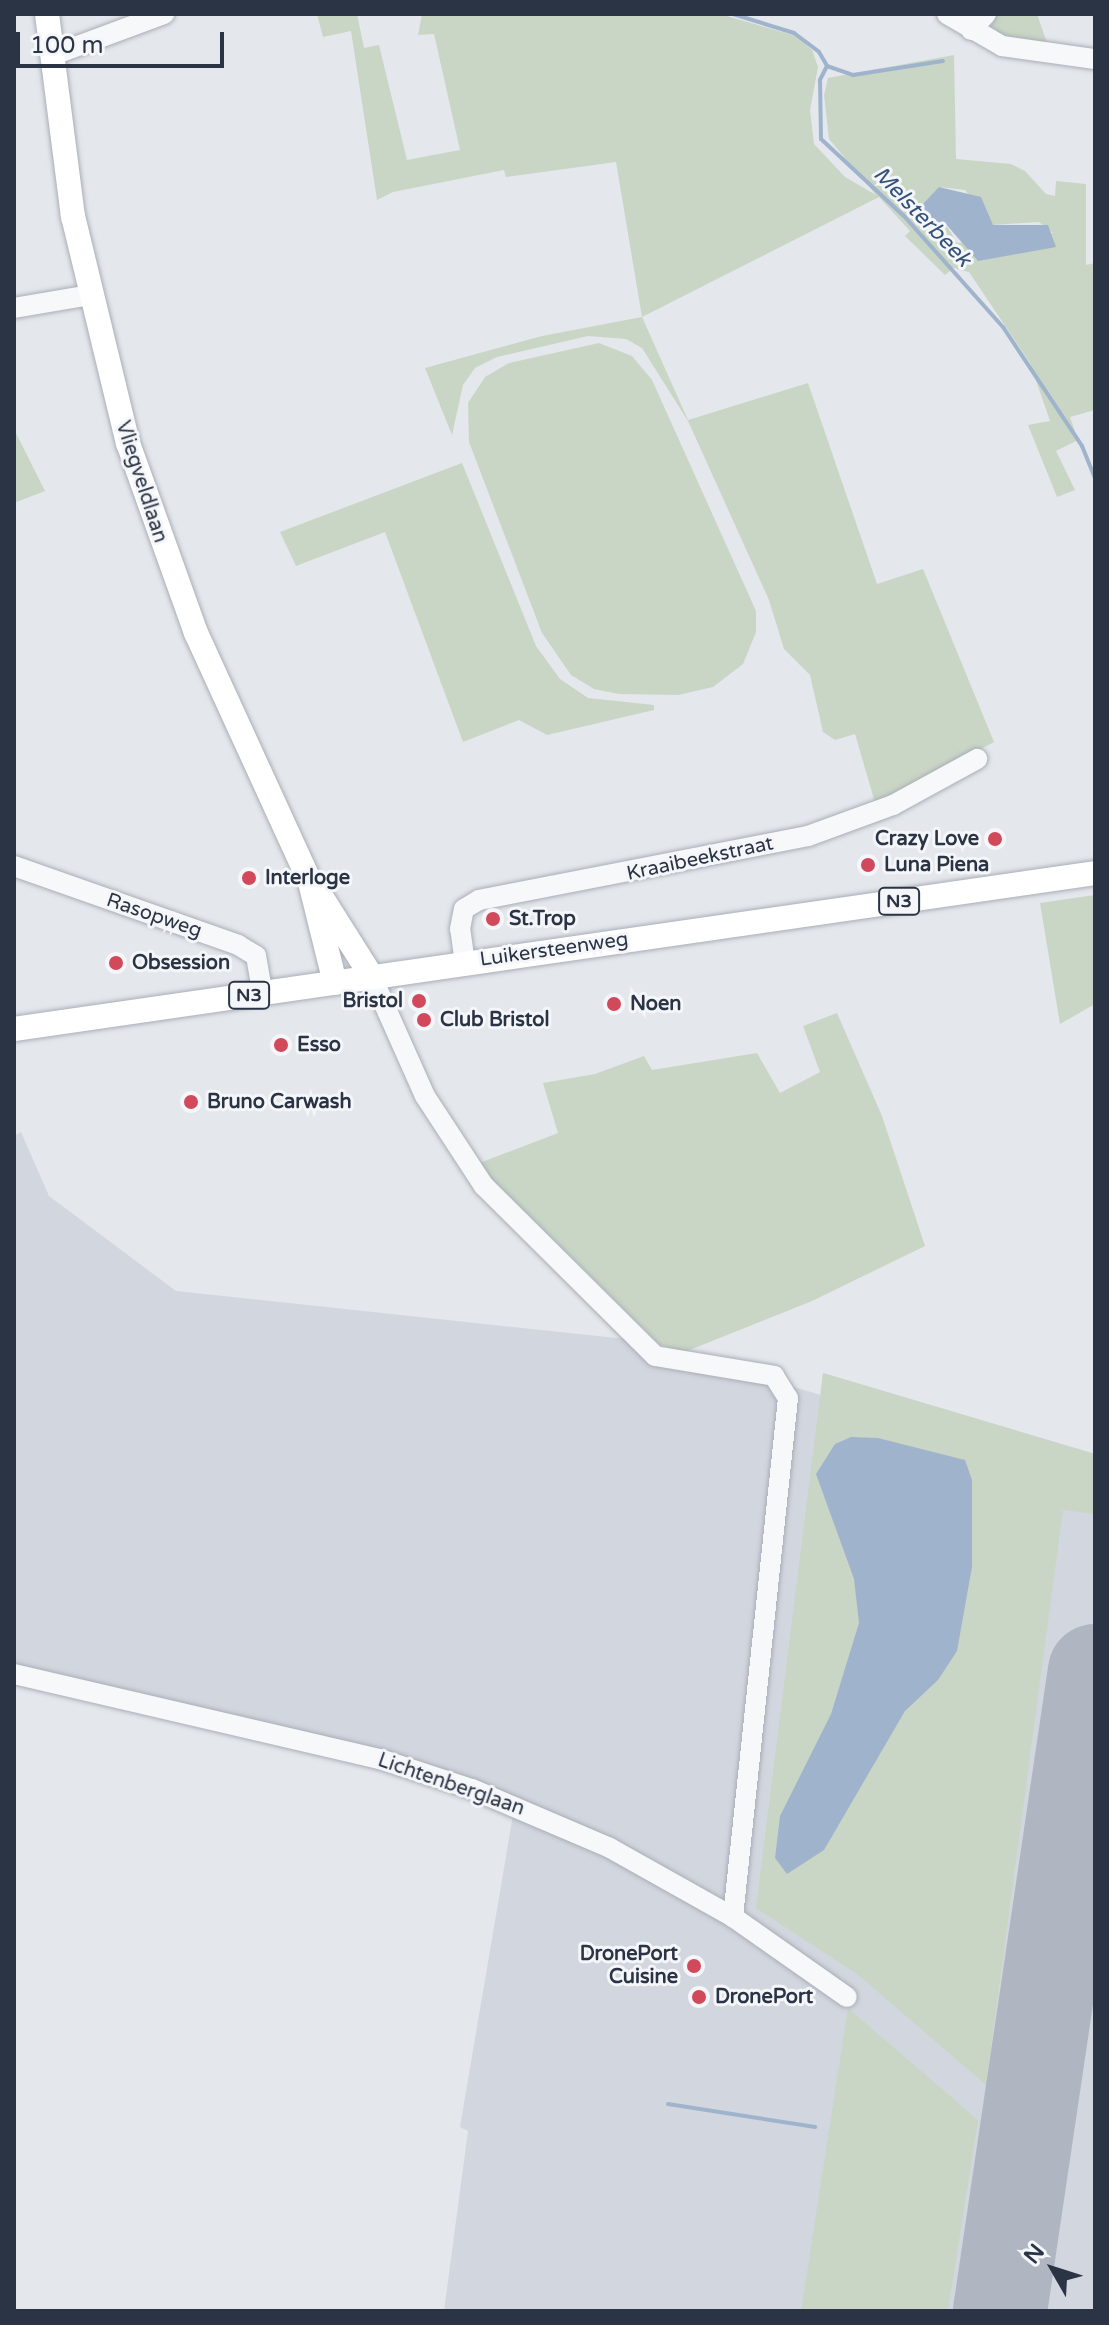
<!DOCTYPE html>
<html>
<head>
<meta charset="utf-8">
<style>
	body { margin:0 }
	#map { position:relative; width:1109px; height:2325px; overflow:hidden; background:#e4e7ec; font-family:"Varela Round",sans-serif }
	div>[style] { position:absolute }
	.built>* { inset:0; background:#d2d6de }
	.green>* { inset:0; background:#c9d6c5 }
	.water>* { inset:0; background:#9fb4cc }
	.stream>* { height:4px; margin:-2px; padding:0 2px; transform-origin:2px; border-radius:2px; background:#9fb4cc }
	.runway>* { height:94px; margin:-47px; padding:0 47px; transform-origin:47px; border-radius:47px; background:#b0b6c1 }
	.roads { filter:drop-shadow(0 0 2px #a9aeb7) drop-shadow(0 0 2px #a9aeb7) }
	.minor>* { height:20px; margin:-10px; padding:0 10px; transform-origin:10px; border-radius:10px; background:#f7f8fa }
	.major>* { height:24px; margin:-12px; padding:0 12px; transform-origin:12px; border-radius:12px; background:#fff }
	.dots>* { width:22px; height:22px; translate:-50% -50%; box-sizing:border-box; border:4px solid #f4f6f9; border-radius:50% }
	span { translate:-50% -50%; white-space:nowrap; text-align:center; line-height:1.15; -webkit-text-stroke:6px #f4f6f9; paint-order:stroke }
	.shield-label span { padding:2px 6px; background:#f4f6f9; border:2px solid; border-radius:6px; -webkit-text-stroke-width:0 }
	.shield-label { font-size:18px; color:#2b3445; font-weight:700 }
	.street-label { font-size:20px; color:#2b3445 }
	.poi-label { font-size:20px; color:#2b3445; font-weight:700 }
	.right { translate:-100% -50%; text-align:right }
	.left { translate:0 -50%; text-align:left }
	.water-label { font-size:22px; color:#34527a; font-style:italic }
	.frame { position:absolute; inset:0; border:16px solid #2b3445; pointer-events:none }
	.north { position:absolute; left:1013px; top:2229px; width:80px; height:80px; -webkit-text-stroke:6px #f4f6f9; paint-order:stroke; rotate:309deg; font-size:22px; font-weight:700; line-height:32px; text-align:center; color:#2b3445 }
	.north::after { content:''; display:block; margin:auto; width:28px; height:36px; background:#2b3445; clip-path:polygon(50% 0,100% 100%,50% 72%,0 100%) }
	.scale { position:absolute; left:16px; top:32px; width:208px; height:36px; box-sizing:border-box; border:4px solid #2b3445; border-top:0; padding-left:10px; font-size:24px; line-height:28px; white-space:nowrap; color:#2b3445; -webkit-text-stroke:6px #f4f6f9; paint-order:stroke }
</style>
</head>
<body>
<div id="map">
	<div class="built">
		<div style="clip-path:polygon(21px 1132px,49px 1196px,176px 1291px,626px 1339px,821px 1395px,823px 1373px,1095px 1454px,1095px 2311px,444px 2311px,468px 2131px,460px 2127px,513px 1815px,384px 1767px,14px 1682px,14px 1136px)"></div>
	</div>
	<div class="green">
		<div style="clip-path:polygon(evenodd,317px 14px,357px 14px,364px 48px,379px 45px,407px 160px,460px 150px,434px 34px,418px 35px,422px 14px,720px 14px,796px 36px,812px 50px,818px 67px,810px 110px,814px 144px,845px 177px,876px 195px,829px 139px,824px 95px,828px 78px,954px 55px,956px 159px,1011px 164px,1025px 171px,1046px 194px,1055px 196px,1056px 181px,1086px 184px,1086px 265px,1095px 263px,1095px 410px,1070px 417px,1078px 440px,1056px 451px,1075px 490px,1057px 497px,1028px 425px,1050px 421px,1030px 363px,969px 272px,954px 268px,945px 275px,905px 236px,910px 231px,879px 197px,642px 317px,688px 420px,808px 383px,877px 584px,923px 569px,994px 742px,876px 806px,855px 734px,835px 740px,823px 732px,810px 675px,784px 649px,769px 600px,688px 421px,642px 348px,626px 339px,588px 336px,497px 357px,475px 368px,463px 385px,452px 435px,425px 368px,542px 336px,642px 317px,616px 162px,506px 177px,504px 170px,393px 192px,377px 200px,351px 31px,323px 37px,317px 14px,939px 187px,965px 190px,993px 225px,1039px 222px,1053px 233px,957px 243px,945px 223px,939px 187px)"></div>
		<div style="clip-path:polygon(996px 14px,1037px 14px,1047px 43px,1004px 38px,991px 26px)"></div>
		<div style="clip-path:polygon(599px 343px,632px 356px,652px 380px,756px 611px,756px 632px,743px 664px,713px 687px,678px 695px,619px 694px,594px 689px,571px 675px,542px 633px,469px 442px,468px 403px,485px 377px,509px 363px)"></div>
		<div style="clip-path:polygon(14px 429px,45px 491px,14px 503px)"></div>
		<div style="clip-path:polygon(462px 463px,536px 646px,560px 679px,588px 698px,654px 705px,654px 710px,547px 735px,519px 720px,463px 742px,385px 532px,296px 566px,280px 532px)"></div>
		<div style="clip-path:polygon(1095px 895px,1095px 1004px,1060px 1024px,1040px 903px)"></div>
		<div style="clip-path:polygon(837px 1013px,882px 1116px,925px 1246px,812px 1301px,682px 1353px,659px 1344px,477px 1164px,558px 1133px,543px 1083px,595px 1074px,644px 1056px,652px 1070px,757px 1053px,780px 1093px,820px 1072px,803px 1026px)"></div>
		<div style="clip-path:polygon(823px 1373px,1095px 1454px,1095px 1514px,1063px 1510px,986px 2085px,857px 1974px,756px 1908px)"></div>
		<div style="clip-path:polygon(848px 2008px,978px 2120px,948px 2311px,801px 2311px)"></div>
	</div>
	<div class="water">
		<div style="clip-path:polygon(939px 187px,981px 197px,993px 225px,1048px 225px,1056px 247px,978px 261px,945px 223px,923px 222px,923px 204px)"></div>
		<div style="clip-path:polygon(851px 1437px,878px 1438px,965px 1460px,972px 1480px,972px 1567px,957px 1651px,938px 1680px,905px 1711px,824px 1850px,787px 1874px,775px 1858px,780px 1816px,831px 1714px,859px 1623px,854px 1579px,816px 1474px,835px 1444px)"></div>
	</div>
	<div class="stream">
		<div style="left:733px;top:14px;width:64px;rotate:17.3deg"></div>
		<div style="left:794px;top:33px;width:31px;rotate:37deg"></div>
		<div style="left:819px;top:52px;width:16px;rotate:60deg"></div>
		<div style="left:827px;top:66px;width:16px;rotate:117deg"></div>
		<div style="left:820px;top:80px;width:59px;rotate:89deg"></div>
		<div style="left:821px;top:139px;width:113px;rotate:42.9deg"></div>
		<div style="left:904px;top:216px;width:149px;rotate:48.3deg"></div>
		<div style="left:1003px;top:327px;width:143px;rotate:56.4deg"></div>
		<div style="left:1082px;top:446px;width:35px;rotate:68deg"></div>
		<div style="left:827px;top:66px;width:28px;rotate:19deg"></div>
		<div style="left:853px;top:75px;width:91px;rotate:-8.8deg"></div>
		<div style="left:668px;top:2104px;width:149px;rotate:8.9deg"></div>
	</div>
	<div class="runway">
		<div style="left:1000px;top:2311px;width:647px;rotate:-81.56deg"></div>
	</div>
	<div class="roads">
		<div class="minor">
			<div style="left:947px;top:14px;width:64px;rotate:30.2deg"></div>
			<div style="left:1002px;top:46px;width:94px;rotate:8deg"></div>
			<div style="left:971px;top:30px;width:22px;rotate:-47deg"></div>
			<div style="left:51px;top:56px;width:121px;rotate:-20.4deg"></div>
			<div style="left:14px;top:308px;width:77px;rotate:-9.7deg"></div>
			<div style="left:14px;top:866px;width:238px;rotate:19.4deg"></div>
			<div style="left:238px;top:945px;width:21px;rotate:31deg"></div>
			<div style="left:256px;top:956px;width:39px;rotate:80deg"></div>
			<div style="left:465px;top:963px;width:34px;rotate:-98deg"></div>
			<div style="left:460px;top:929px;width:20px;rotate:-79deg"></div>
			<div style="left:464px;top:909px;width:17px;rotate:-31deg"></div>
			<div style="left:479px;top:900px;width:335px;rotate:-11deg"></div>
			<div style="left:808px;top:836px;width:90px;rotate:-20deg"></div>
			<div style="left:893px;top:805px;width:96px;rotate:-28.7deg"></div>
			<div style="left:372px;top:977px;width:130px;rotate:66deg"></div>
			<div style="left:425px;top:1096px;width:108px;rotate:56.8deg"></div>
			<div style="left:484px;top:1186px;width:241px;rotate:44.8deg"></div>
			<div style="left:655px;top:1356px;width:121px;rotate:9.5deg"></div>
			<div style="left:774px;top:1376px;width:26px;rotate:58deg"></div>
			<div style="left:788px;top:1398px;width:522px;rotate:96.05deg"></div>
			<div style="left:14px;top:1674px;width:376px;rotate:13.1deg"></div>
			<div style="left:380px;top:1759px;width:97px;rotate:18.1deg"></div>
			<div style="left:472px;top:1789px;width:150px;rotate:23.1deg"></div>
			<div style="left:610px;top:1848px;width:141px;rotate:29.3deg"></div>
			<div style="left:733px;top:1917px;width:139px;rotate:35.1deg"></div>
		</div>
		<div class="major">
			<div style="left:47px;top:14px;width:204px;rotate:82.7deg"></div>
			<div style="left:73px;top:216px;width:234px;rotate:76.4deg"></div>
			<div style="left:128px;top:443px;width:202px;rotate:70.3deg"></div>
			<div style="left:196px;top:633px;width:274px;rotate:65.4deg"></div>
			<div style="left:310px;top:882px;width:104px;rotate:76.1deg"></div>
			<div style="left:317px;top:890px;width:103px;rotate:57.7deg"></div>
			<div style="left:14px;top:1029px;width:1092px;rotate:-8.21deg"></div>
		</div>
	</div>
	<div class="dots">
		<div style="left:995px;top:839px;background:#d1495b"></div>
		<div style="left:868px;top:865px;background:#d1495b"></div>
		<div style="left:249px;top:878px;background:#d1495b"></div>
		<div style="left:493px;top:919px;background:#d1495b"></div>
		<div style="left:116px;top:963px;background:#d1495b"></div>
		<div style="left:419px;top:1001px;background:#d1495b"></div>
		<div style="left:614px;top:1004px;background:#d1495b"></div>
		<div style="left:424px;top:1020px;background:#d1495b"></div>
		<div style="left:281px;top:1045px;background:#d1495b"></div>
		<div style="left:191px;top:1102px;background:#d1495b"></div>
		<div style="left:694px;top:1966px;background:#d1495b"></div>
		<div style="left:699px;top:1997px;background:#d1495b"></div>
	</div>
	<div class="shield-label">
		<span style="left:899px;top:901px">N3</span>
		<span style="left:249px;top:995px">N3</span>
	</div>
	<div class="street-label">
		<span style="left:141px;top:482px;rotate:72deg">Vliegveldlaan</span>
		<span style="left:700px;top:859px;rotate:-12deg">Kraaibeekstraat</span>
		<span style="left:154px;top:916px;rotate:19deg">Rasopweg</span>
		<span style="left:554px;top:950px;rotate:-8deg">Luikersteenweg</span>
		<span style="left:451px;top:1785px;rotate:19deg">Lichtenberglaan</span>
	</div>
	<div class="poi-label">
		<span class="right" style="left:979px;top:839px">Crazy Love</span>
		<span class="left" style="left:884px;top:865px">Luna Piena</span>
		<span class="left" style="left:265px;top:878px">Interloge</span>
		<span class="left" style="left:509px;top:919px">St.Trop</span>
		<span class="left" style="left:132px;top:963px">Obsession</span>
		<span class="right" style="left:403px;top:1001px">Bristol</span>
		<span class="left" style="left:630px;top:1004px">Noen</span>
		<span class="left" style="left:440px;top:1020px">Club Bristol</span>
		<span class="left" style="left:297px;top:1045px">Esso</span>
		<span class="left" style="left:207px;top:1102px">Bruno Carwash</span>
		<span class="right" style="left:678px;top:1966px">DronePort<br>Cuisine</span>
		<span class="left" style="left:715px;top:1997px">DronePort</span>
	</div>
	<div class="water-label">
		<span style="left:922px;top:217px;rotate:46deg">Melsterbeek</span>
	</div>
	<div class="frame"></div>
	<div class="north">N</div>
	<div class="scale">100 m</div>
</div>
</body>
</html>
